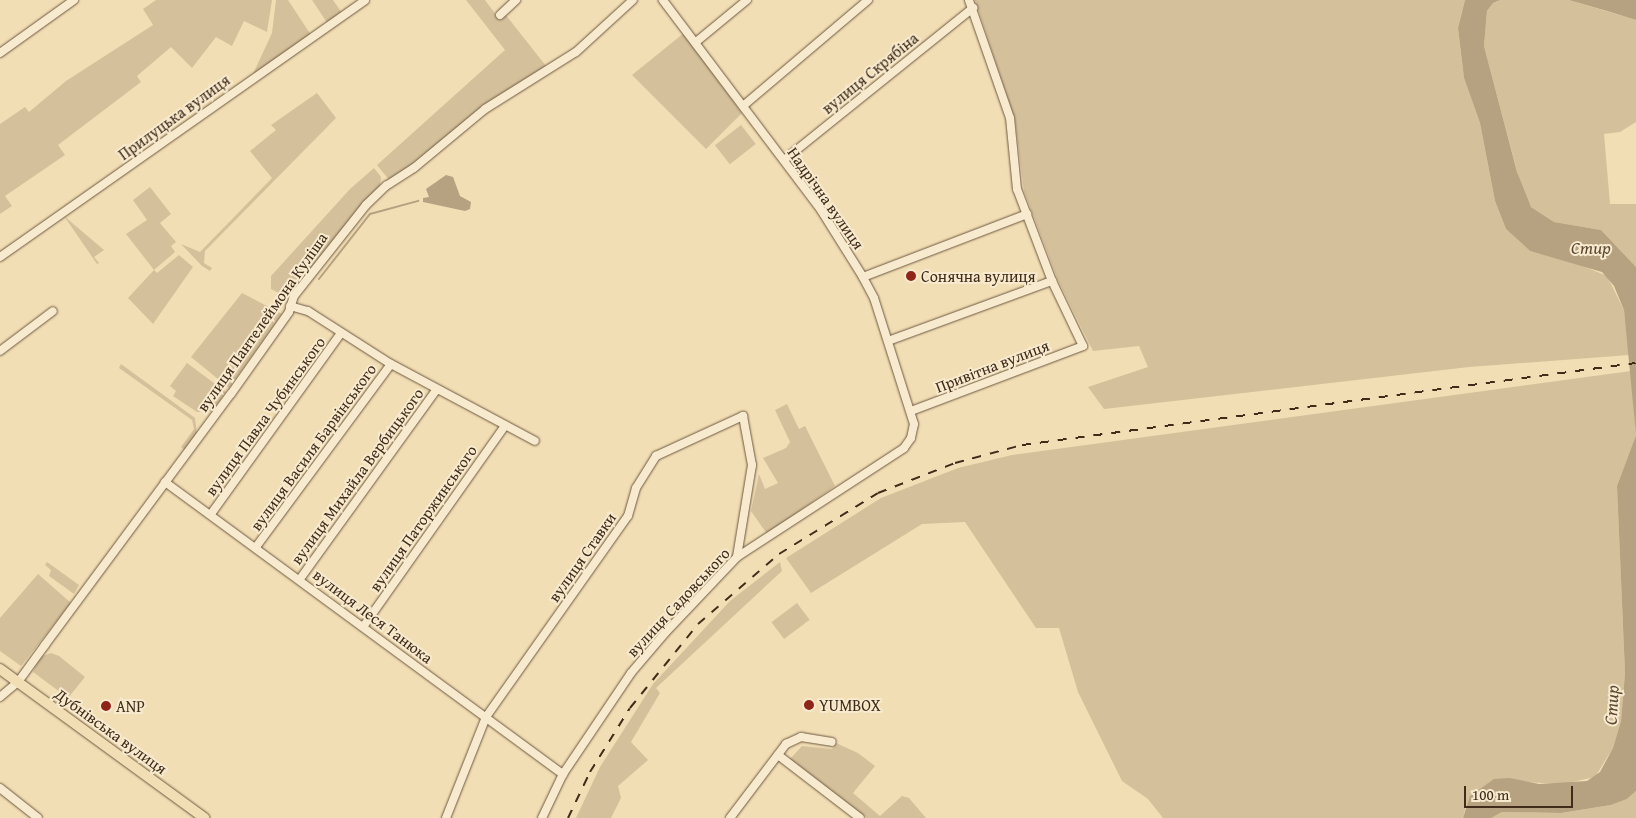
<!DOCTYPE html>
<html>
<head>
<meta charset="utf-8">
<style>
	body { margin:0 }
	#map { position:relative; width:1636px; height:818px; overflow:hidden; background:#f2deb4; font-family:"Gentium Book Plus",serif }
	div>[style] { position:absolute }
	.green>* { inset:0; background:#d4c09a; transform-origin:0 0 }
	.water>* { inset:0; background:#b6a180 }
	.stream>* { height:2px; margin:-1px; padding:0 1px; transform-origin:1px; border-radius:1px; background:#b6a180 }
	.roads { filter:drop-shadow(0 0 1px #6d5840) drop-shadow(0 0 1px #6d5840) }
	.minor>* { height:8px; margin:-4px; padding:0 4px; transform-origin:4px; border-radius:4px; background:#f7eace }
	.major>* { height:10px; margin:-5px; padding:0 5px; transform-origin:5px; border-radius:5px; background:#f2deb4 }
	.rail>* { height:2px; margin-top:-1px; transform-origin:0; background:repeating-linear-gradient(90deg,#412c1a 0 9px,transparent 0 18px) }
	.dots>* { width:14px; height:14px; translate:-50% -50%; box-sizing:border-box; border:2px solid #f7eace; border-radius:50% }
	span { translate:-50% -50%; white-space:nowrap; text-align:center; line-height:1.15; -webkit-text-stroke:4px #f7eace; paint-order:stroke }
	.street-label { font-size:16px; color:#412c1a }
	.poi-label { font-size:16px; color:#412c1a }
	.left { translate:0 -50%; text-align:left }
	.water-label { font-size:18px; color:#5e4934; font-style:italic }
	.scale { position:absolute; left:1464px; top:786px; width:109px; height:22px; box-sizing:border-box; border:2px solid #412c1a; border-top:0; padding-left:6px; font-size:15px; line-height:18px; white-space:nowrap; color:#412c1a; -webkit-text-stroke:4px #f7eace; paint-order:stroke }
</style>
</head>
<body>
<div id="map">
	<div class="green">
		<div style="clip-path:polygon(156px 0,272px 0,267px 32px,244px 21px,232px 46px,216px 37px,192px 68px,171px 47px,137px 76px,141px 82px,58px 145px,65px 155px,5px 196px,12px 206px,0 214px,0 124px,25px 107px,29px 112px,66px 81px,153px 25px,143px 9px)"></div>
		<div style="clip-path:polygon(276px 0,288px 0,311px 35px,253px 74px,272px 33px)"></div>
		<div style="clip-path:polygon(312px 0,333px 0,342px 13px,328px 24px)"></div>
		<div style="clip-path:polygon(466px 0,485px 0,499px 19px,505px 14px,546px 66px,554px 61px,549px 69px,484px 108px,412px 167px,390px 181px,377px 165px,505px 50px)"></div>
		<div style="clip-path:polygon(975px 0,1465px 0,1458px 28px,1464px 78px,1480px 123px,1495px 201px,1506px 229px,1530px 251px,1578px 264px,1607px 276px,1624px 310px,1629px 355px,1469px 367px,1104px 409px,1088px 387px,1148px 367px,1139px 346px,1093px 351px,1058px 280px,1024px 191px,1015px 120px)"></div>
		<div style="clip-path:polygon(1500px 0,1569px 0,1636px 20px,1636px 122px,1620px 132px,1604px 134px,1610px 204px,1636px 204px,1636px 267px,1601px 230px,1554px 222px,1531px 207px,1523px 194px,1484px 46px,1487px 11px,1493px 3px)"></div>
		<div style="clip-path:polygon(684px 33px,742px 113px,706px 149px,632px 75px)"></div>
		<div style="clip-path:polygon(317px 93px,336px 118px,205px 251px,204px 263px,212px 268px,210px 271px,202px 266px,181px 244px,200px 252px,272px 178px,250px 151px,276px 130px,271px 125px)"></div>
		<div style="left:741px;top:125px;width:24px;height:33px;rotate:52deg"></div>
		<div style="clip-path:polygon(374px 168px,381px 177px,380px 188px,327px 248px,286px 302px,279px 297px,281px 294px,271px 289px,271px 276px,350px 189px)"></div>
		<div style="clip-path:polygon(150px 187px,171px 214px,160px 223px,176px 242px,171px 246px,175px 252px,154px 270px,157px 273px,179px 255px,193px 267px,153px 324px,128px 298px,154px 270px,126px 234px,147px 220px,133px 200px)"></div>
		<div style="clip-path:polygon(64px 216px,104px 250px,94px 257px,99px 263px,97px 264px)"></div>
		<div style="clip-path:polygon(242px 293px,282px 314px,229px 388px,191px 357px)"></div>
		<div style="clip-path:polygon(187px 363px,226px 392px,212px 411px,197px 412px,173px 396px,176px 391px,170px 386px)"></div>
		<div style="clip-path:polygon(121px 364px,195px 418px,197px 433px,185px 450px,181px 447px,194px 429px,192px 420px,119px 368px)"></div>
		<div style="clip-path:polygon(1631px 371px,1636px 435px,1617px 486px,1625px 673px,1621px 721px,1613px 748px,1595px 777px,1563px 784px,1522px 782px,1510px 778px,1466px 806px,1463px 818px,1163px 818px,1148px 799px,1122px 781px,1078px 692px,1059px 628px,1036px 628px,965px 522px,922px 524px,811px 593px,786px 558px,881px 498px,958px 468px,1012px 455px)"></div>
		<div style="clip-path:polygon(787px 404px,799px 429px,805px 426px,835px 486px,767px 534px,751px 511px,759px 474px,765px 489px,778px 483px,763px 458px,786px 448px,790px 442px,775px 410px)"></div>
		<div style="clip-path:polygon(47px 562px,79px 585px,74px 594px,49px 576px,51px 570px,45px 565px)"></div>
		<div style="clip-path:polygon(780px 562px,782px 571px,656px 688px,660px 693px,631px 742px,648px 760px,618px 786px,621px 798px,611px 818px,576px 818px,600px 767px,653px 684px,730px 601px)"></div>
		<div style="clip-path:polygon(38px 574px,71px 603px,21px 666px,0 651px,0 618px)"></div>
		<div style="left:797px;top:603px;width:21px;height:32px;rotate:53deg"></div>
		<div style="clip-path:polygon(51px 653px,59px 656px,85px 677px,68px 698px,33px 672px,40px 657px)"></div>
		<div style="clip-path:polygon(836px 743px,858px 753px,875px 766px,853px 793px,880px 816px,902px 796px,909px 798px,926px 818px,867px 818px,790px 759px,802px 746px,832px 749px)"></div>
		<div style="clip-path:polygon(1636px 791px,1636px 818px,1491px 818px,1502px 812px,1561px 813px,1611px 805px,1627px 799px)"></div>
	</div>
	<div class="water">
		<div style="clip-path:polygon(1465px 0,1500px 0,1493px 3px,1487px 11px,1484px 46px,1517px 172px,1531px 207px,1554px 222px,1601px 230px,1636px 267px,1636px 791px,1627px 799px,1611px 805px,1561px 813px,1502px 812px,1491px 818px,1463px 818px,1470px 796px,1494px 779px,1510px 778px,1539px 784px,1587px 781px,1600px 772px,1613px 748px,1621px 721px,1625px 673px,1617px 486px,1636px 435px,1624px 310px,1614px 286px,1602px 272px,1530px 251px,1506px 229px,1495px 201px,1480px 123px,1464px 78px,1458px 28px)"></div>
		<div style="clip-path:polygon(1569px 0,1636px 0,1636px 20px,1607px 11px)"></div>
		<div style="clip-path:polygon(446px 175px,453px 177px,460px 196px,471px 202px,470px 209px,465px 211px,423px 202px,423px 198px,429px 197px,426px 189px)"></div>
	</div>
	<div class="stream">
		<div style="left:319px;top:279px;width:83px;rotate:-51.9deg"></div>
		<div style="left:370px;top:214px;width:50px;rotate:-15.2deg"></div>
	</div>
	<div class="roads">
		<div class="minor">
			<div style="left:500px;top:15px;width:22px;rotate:-43deg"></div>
			<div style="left:696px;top:42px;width:66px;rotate:-39.5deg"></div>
			<div style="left:0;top:53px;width:91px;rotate:-35.6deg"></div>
			<div style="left:743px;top:106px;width:164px;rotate:-40.3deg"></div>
			<div style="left:784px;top:160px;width:243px;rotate:-38.8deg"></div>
			<div style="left:0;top:257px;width:446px;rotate:-35.1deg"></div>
			<div style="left:863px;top:277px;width:176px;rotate:-21deg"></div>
			<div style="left:290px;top:306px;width:19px;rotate:16deg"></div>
			<div style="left:308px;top:311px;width:98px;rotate:32.6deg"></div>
			<div style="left:391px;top:364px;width:163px;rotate:28.1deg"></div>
			<div style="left:888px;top:341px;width:175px;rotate:-20.1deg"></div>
			<div style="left:0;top:351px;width:66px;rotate:-37deg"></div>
			<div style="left:911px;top:411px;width:184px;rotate:-20.7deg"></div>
			<div style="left:1083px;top:346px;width:72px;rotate:-115.5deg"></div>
			<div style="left:1052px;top:281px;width:98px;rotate:-110.8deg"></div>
			<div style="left:1017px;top:189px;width:71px;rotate:-95.6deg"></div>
			<div style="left:1010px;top:118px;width:125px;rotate:-109.2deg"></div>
			<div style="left:165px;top:482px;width:494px;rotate:36.3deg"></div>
			<div style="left:211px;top:514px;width:223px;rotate:-54.3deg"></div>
			<div style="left:256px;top:547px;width:227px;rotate:-53.6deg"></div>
			<div style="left:300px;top:579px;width:234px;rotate:-54.2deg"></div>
			<div style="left:363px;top:627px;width:246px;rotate:-54.8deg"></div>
			<div style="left:0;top:697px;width:23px;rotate:-40deg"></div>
			<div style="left:18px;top:682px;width:46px;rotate:-53.9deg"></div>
			<div style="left:45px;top:645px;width:312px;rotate:-53.5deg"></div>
			<div style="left:231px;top:394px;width:100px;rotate:-54.7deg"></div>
			<div style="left:289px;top:312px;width:17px;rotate:-73deg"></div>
			<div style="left:294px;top:296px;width:116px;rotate:-51.6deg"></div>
			<div style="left:366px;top:205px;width:28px;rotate:-44deg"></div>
			<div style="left:386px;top:186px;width:33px;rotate:-33deg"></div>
			<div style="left:414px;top:168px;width:92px;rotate:-39.7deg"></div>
			<div style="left:485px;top:109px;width:107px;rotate:-32.1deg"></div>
			<div style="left:576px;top:52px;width:77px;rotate:-42.4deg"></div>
			<div style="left:778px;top:755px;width:103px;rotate:37.5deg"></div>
			<div style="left:0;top:788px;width:48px;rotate:38.3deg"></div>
			<div style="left:446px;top:818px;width:109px;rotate:-68.4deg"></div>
			<div style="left:486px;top:717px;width:246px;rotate:-54.8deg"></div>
			<div style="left:628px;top:516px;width:29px;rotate:-74deg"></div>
			<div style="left:636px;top:488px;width:38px;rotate:-58deg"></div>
			<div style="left:656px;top:456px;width:96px;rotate:-24.7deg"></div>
			<div style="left:743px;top:416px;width:50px;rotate:79.6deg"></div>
			<div style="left:752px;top:465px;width:93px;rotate:99.3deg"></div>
			<div style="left:542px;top:818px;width:49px;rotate:-64.5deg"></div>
			<div style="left:563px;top:774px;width:122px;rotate:-56deg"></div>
			<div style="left:631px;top:673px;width:52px;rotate:-49.6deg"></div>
			<div style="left:665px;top:633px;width:105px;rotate:-46.5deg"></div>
			<div style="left:737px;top:557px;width:199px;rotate:-33.1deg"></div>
			<div style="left:904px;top:448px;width:12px;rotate:-55deg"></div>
			<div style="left:911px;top:438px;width:14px;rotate:-78deg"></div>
			<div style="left:914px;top:424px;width:132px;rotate:-107.6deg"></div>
			<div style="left:874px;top:298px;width:24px;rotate:-118deg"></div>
			<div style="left:863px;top:277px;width:79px;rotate:-122.1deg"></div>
			<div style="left:821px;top:210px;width:263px;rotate:-127deg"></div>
			<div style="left:730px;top:818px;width:93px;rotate:-52.9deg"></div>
			<div style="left:786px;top:744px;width:17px;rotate:-25deg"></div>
			<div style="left:801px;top:737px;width:31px;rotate:9deg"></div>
		</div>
		<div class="major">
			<div style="left:0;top:669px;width:253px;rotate:36.1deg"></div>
		</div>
	</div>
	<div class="rail">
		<div style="left:568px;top:818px;width:51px;rotate:-64.4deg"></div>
		<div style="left:590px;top:772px;width:75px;rotate:-58deg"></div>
		<div style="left:630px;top:708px;width:108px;rotate:-51deg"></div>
		<div style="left:698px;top:624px;width:107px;rotate:-40.8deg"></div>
		<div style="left:779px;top:554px;width:116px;rotate:-31.6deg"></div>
		<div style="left:878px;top:493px;width:83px;rotate:-21.3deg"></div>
		<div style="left:955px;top:463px;width:69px;rotate:-15deg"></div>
		<div style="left:1022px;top:445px;width:619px;rotate:-7.61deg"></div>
	</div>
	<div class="dots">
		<div style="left:911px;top:276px;background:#8f2418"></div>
		<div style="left:809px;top:705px;background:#8f2418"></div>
		<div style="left:106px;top:706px;background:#8f2418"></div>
	</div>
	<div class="street-label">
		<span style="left:870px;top:73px;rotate:-39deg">вулиця Скрябіна</span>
		<span style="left:174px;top:117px;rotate:-36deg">Прилуцька вулиця</span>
		<span style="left:826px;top:198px;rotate:55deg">Надрічна вулиця</span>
		<span style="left:262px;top:322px;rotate:-55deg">вулиця Пантелеймона Куліша</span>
		<span style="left:992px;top:366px;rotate:-21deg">Привітна вулиця</span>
		<span style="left:265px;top:416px;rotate:-54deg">вулиця Павла Чубинського</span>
		<span style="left:313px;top:447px;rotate:-54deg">вулиця Василя Барвінського</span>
		<span style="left:357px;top:476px;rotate:-54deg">вулиця Михайла Вербицького</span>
		<span style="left:423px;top:518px;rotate:-55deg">вулиця Паторжинського</span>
		<span style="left:582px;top:557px;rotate:-55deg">вулиця Ставки</span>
		<span style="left:678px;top:602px;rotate:-47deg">вулиця Садовського</span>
		<span style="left:373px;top:616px;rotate:37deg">вулиця Леся Танюка</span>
		<span style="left:111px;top:731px;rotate:36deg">Дубнівська вулиця</span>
	</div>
	<div class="poi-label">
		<span class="left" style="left:921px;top:276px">Сонячна вулиця</span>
		<span class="left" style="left:819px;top:705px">YUMBOX</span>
		<span class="left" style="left:116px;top:706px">ANP</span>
	</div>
	<div class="water-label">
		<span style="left:1591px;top:248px">Стир</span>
		<span style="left:1612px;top:705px;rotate:-87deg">Стир</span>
	</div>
	<div class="scale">100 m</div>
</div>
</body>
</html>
